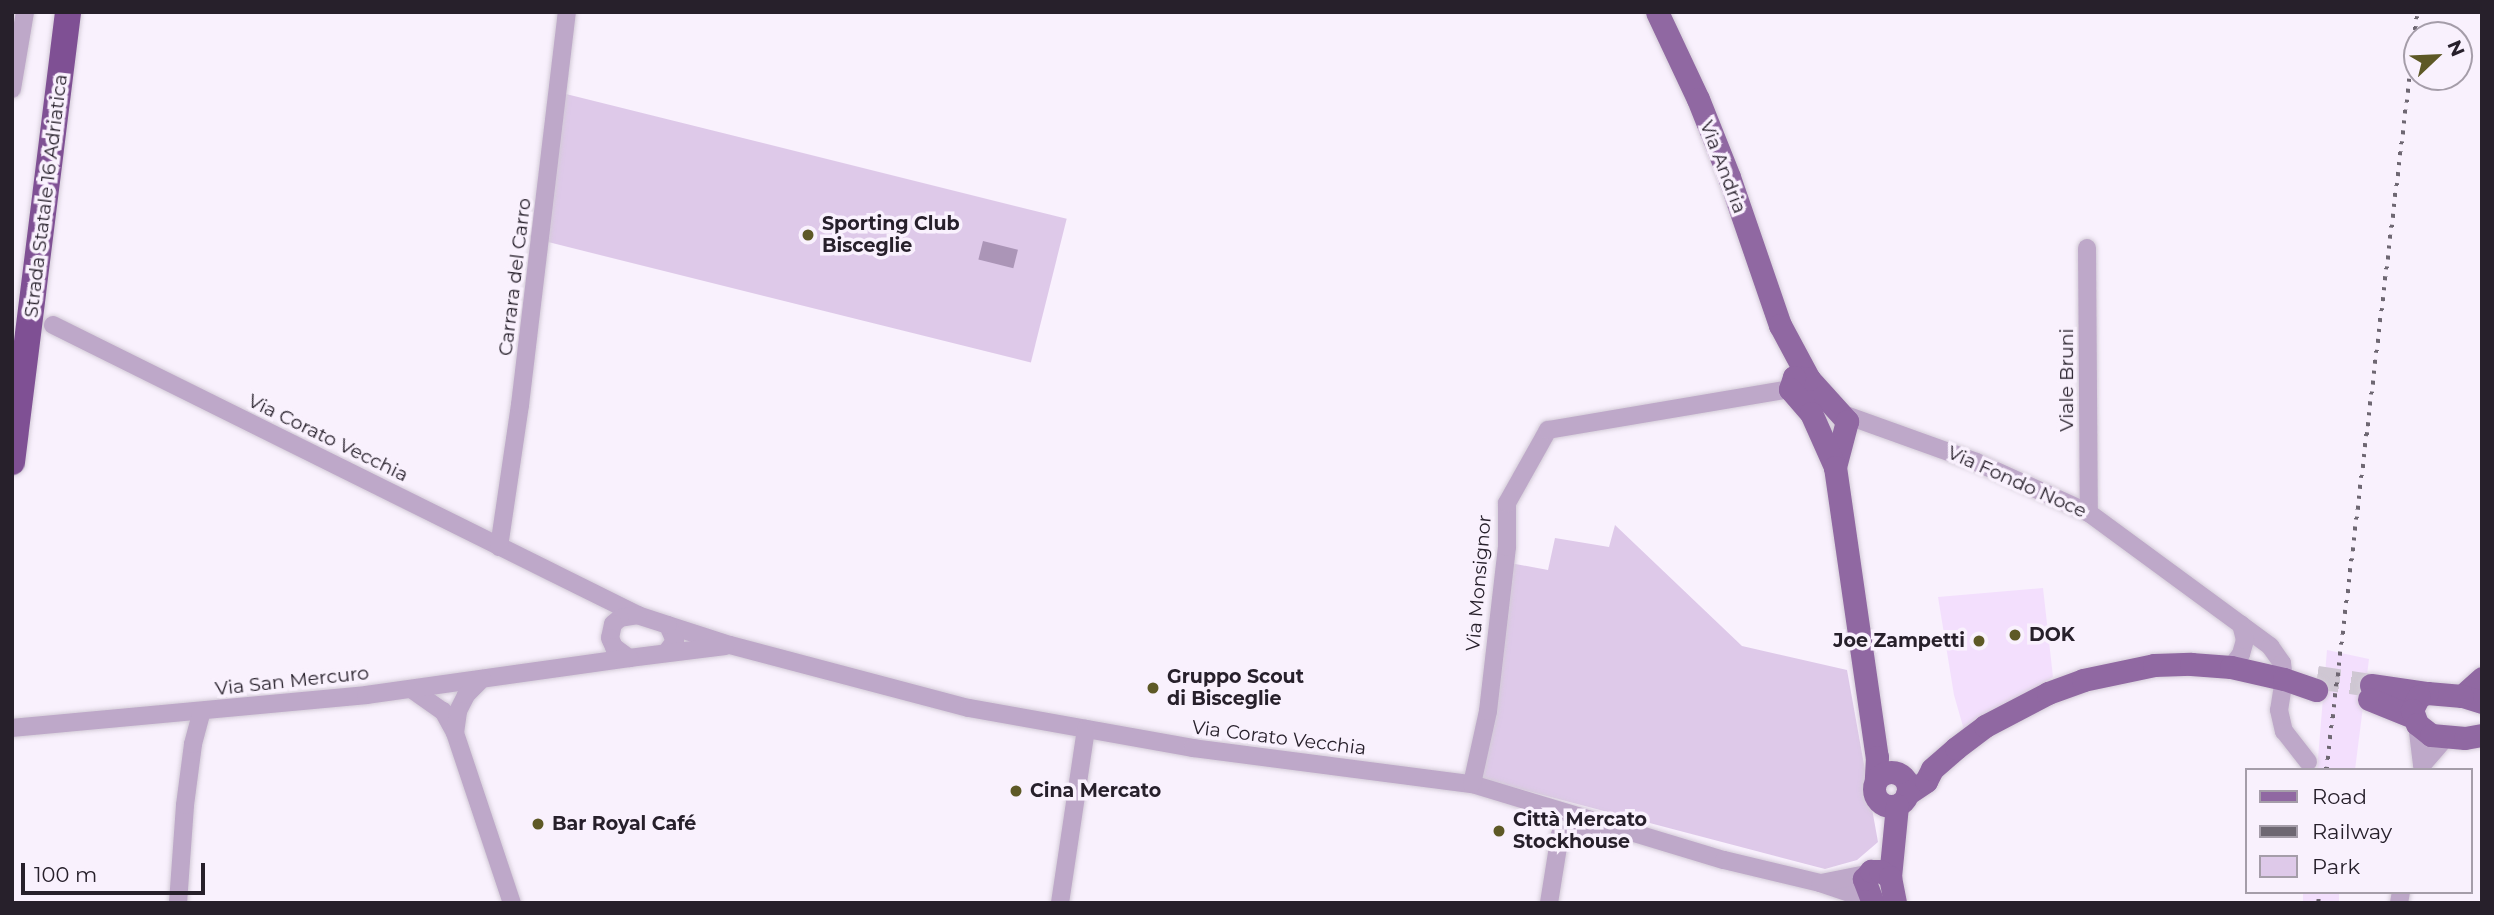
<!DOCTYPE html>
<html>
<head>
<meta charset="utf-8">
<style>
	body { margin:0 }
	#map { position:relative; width:2494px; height:915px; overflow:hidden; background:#f9f1fd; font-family:Montserrat,sans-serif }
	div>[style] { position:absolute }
	.built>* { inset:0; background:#f3dffd; transform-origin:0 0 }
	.green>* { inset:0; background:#dec9e9; transform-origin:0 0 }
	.water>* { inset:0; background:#ab95b7; transform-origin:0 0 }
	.major-tunnel>* { height:23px; margin-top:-11.5px; transform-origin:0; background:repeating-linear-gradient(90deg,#cfc7d3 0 23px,transparent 0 34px) }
	.roads { filter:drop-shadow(0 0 2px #d3cbd7) drop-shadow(0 0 2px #d3cbd7) }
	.minor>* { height:18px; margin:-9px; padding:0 9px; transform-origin:9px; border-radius:9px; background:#bea8c9 }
	.major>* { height:23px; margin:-11.5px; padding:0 11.5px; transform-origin:11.5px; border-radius:11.5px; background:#9068a2 }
	.major>.ring { margin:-11.5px; padding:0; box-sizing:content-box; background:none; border:23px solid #9068a2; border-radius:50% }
	.highway>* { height:26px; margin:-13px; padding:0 13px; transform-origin:13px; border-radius:13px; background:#7f5094 }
	.rail>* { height:3.5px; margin-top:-1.75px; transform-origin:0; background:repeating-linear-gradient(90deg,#6e6772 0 3.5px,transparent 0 10.5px) }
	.dots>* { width:19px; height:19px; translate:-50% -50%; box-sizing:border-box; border:4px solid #f9f1fd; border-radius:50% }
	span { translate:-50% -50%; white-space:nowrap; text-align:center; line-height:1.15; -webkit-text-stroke:7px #f9f1fd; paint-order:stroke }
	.street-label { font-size:19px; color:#27202b }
	.poi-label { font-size:19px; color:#27202b; font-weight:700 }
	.left { translate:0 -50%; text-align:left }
	.right { translate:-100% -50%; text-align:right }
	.frame { position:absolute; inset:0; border:14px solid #27202b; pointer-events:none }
	.legend { position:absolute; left:2245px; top:768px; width:228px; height:126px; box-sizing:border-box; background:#f9f1fd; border:2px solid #a59da9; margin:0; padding:9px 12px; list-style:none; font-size:21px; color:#27202b }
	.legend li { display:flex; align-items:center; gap:14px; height:35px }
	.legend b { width:35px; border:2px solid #a59da9 }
	.north { position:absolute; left:2403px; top:21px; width:70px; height:70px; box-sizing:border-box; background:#f9f1fd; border:2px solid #a59da9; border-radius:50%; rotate:67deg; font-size:19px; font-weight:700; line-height:28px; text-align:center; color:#27202b }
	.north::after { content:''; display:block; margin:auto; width:24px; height:32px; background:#5e5926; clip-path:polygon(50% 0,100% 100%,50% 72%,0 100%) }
	.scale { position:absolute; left:21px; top:863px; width:184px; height:32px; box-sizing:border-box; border:4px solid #27202b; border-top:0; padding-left:9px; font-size:21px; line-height:24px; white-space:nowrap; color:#27202b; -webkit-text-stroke:5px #f9f1fd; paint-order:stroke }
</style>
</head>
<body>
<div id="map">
	<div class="built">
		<div style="clip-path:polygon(2043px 588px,2053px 677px,1964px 730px,1954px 695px,1938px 597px)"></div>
		<div style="clip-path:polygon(2327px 650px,2369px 659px,2355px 770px,2317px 770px)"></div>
		<div style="left:2303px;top:892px;width:36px;height:11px"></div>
	</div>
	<div class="green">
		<div style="left:566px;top:94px;width:516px;height:148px;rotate:14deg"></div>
		<div style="clip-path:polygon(1615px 525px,1742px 646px,1847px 670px,1878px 842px,1857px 860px,1825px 869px,1478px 778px,1510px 563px,1548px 570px,1555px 538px,1609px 547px)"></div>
	</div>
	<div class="water">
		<div style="left:983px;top:241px;width:36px;height:19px;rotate:14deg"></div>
	</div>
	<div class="major-tunnel">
		<div style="left:2317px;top:677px;width:55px;rotate:8.4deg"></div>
	</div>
	<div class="roads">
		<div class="minor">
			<div style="left:12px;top:89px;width:78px;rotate:-80.4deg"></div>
			<div style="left:2087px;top:248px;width:265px;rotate:89.6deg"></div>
			<div style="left:53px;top:325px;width:653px;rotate:26.37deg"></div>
			<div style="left:1843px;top:414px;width:141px;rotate:19.8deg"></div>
			<div style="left:1976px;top:462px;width:124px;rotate:24.3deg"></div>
			<div style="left:2089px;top:513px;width:225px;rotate:36.3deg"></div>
			<div style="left:2270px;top:646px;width:21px;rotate:55deg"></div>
			<div style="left:2282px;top:663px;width:16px;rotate:83deg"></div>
			<div style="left:2284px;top:679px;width:31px;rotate:99deg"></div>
			<div style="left:2279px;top:710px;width:22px;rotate:77deg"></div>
			<div style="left:2284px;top:731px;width:39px;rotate:52deg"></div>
			<div style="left:499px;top:547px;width:144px;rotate:-81.6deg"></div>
			<div style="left:520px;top:405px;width:396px;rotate:-83.2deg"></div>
			<div style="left:668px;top:625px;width:65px;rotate:17.9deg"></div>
			<div style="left:730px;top:645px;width:247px;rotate:14.8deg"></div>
			<div style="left:969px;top:708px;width:228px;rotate:10.1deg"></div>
			<div style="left:1193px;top:748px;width:281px;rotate:7.4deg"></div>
			<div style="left:1472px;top:784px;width:263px;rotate:16.8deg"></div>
			<div style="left:1724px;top:860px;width:99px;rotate:13.5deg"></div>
			<div style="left:1820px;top:883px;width:56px;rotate:18.8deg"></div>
			<div style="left:666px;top:653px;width:15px;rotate:-53deg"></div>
			<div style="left:675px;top:641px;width:17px;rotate:-114deg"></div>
			<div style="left:668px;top:625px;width:32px;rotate:-162deg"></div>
			<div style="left:638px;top:615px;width:18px;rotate:171deg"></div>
			<div style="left:620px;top:618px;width:9px;rotate:139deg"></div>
			<div style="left:613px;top:624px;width:14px;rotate:102deg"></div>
			<div style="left:610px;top:638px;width:10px;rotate:66deg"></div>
			<div style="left:614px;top:647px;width:19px;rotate:36deg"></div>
			<div style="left:629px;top:658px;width:97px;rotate:-7.1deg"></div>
			<div style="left:2231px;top:667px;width:16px;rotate:-52deg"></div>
			<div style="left:2241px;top:654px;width:15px;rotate:-74deg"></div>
			<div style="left:2245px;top:640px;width:16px;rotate:-104deg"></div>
			<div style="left:411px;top:689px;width:39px;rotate:35deg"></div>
			<div style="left:443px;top:711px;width:25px;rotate:61deg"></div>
			<div style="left:455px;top:733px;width:179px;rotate:71.5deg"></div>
			<div style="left:2417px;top:724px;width:41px;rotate:83deg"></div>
			<div style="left:2422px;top:765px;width:37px;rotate:-49deg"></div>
			<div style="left:12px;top:728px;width:356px;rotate:-5.3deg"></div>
			<div style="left:366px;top:695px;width:266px;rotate:-8deg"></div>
			<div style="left:455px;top:733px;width:22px;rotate:-82deg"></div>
			<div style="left:458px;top:711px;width:18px;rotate:-63deg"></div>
			<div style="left:466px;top:695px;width:23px;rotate:-45deg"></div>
			<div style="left:1472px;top:784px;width:75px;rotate:-77.6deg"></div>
			<div style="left:1488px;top:711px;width:165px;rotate:-83.4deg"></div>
			<div style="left:1507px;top:547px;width:44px;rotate:-90deg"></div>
			<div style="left:1507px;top:503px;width:84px;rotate:-60.7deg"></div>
			<div style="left:1548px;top:430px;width:245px;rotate:-9.6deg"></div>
			<div style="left:1557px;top:843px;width:13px;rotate:-39deg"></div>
			<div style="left:1567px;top:835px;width:26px;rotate:-9deg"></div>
			<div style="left:1593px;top:831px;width:21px;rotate:17deg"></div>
			<div style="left:1821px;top:883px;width:46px;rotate:-11.3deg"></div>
			<div style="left:178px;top:903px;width:98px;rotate:-85.9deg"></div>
			<div style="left:185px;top:805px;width:62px;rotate:-82.5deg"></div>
			<div style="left:193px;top:744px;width:34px;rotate:-75deg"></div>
			<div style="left:1060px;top:903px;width:176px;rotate:-81.5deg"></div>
			<div style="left:1549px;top:903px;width:70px;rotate:-80.9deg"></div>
			<div style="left:2399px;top:903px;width:11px;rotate:-80deg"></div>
		</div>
		<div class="major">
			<div style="left:1657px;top:12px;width:96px;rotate:64.8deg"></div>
			<div style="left:1698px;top:99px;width:84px;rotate:68.3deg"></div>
			<div style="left:1729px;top:177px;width:157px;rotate:71deg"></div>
			<div style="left:1780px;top:325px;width:61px;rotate:61.8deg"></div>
			<div style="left:1809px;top:379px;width:57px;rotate:47.9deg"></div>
			<div style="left:1847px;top:421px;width:48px;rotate:104.6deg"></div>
			<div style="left:1809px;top:379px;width:15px;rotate:-172deg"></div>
			<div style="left:1794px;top:377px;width:13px;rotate:108deg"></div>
			<div style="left:1790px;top:389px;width:32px;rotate:49deg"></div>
			<div style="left:1811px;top:413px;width:59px;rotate:66deg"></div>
			<div style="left:1835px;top:467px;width:293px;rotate:81.8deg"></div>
			<div style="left:1877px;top:757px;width:22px;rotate:93deg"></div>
			<div style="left:2371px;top:685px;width:57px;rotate:8.1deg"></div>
			<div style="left:2462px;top:696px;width:27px;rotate:-42deg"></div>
			<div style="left:2369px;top:699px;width:48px;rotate:22.2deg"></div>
			<div style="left:2482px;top:702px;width:21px;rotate:-163deg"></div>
			<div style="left:2462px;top:696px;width:35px;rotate:-175deg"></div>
			<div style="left:2427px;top:693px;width:9px;rotate:159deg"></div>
			<div style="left:2419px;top:696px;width:16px;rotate:117deg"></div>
			<div style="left:2412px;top:710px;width:15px;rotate:70deg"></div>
			<div style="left:2417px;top:724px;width:18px;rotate:38deg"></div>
			<div style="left:2431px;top:735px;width:34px;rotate:5deg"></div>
			<div style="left:2465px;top:738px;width:17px;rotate:-10deg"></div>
			<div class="ring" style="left:1874px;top:772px;width:11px;height:11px"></div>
			<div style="left:1907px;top:794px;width:23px;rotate:-34deg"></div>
			<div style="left:1926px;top:781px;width:13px;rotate:-63deg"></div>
			<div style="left:1932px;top:769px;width:32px;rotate:-41deg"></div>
			<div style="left:1956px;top:748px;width:36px;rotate:-37deg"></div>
			<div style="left:1985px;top:726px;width:71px;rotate:-27.6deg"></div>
			<div style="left:2048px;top:693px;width:37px;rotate:-20deg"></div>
			<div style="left:2083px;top:680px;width:73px;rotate:-11.9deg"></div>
			<div style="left:2154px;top:665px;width:37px;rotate:-2deg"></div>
			<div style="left:2191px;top:664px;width:40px;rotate:4.3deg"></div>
			<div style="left:2231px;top:667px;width:54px;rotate:12.8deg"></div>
			<div style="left:2284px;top:679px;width:34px;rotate:19deg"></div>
			<div style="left:1890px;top:877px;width:72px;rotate:-84.4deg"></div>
			<div style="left:1873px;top:903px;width:26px;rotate:-111deg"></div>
			<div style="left:1864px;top:879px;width:11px;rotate:-49deg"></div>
			<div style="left:1871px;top:871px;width:9px"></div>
			<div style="left:1880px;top:871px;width:12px;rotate:31deg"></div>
			<div style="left:1890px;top:877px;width:26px;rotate:79deg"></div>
		</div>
		<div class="highway">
			<div style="left:12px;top:462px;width:453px;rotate:-82.9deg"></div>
		</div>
	</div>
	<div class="rail">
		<div style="left:2326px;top:770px;width:763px;rotate:-83.15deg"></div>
		<div style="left:2318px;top:903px;width:11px;rotate:-85deg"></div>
	</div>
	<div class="dots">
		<div style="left:808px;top:235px;background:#5e5926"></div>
		<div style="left:2015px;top:635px;background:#5e5926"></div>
		<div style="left:1979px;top:641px;background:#5e5926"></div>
		<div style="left:1153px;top:688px;background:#5e5926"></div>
		<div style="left:1016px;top:791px;background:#5e5926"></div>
		<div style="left:538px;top:824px;background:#5e5926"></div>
		<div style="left:1499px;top:831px;background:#5e5926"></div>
	</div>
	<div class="street-label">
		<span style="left:1723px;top:167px;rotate:69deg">Via Andria</span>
		<span style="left:46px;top:196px;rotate:-83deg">Strada Statale 16 Adriatica</span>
		<span style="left:515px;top:277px;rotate:-83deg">Carrara del Carro</span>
		<span style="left:2067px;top:380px;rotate:-90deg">Viale Bruni</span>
		<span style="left:328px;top:438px;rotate:26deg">Via Corato Vecchia</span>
		<span style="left:2017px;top:482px;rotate:24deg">Via Fondo Noce</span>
		<span style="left:1479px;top:583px;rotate:-85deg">Via Monsignor</span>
		<span style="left:292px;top:681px;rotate:-6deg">Via San Mercuro</span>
		<span style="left:1279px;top:738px;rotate:7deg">Via Corato Vecchia</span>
	</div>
	<div class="poi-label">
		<span class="left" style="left:822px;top:235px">Sporting Club<br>Bisceglie</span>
		<span class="left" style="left:2029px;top:635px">DOK</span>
		<span class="right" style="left:1965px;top:641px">Joe Zampetti</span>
		<span class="left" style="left:1167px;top:688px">Gruppo Scout<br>di Bisceglie</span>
		<span class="left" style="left:1030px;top:791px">Cina Mercato</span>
		<span class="left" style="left:1513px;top:831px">Città Mercato<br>Stockhouse</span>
		<span class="left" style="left:552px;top:824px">Bar Royal Café</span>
	</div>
	<div class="frame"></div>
	<ul class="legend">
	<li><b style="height:9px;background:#9068a2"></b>Road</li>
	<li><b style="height:9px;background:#6e6772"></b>Railway</li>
	<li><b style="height:19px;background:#dec9e9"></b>Park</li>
	</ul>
	<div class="north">N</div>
	<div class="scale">100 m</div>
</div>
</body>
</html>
